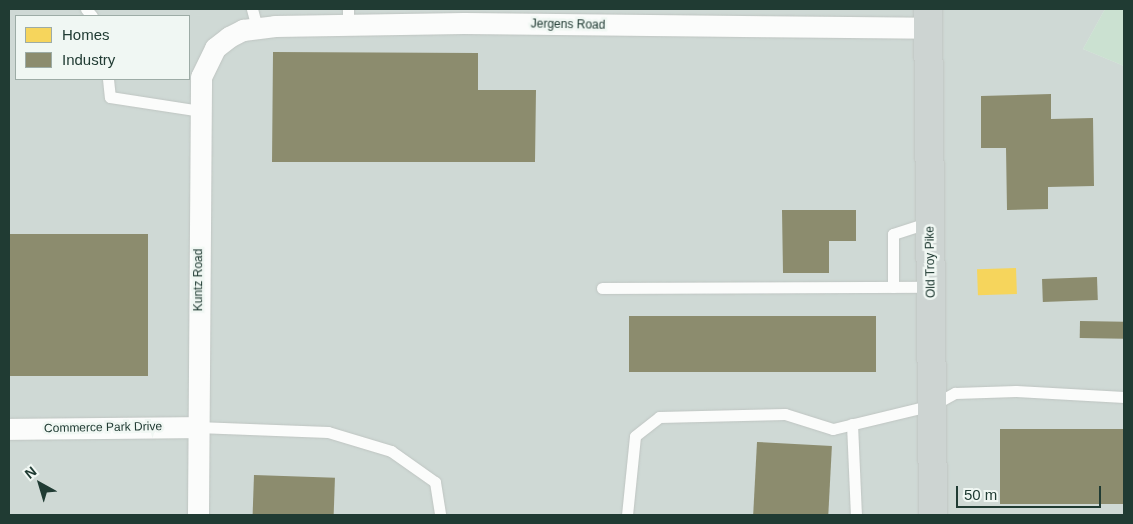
<!DOCTYPE html>
<html>
<head>
<meta charset="utf-8">
<style>
	body { margin:0 }
	#map { position:relative; width:1133px; height:524px; overflow:hidden; background:#e2e8e5; font-family:Helvetica,sans-serif }
	div>[style] { position:absolute }
	.built>* { inset:0; background:#cfd9d5 }
	.green>* { inset:0; background:#cbe1d1 }
	.homes>* { inset:0; background:#f6d55c; transform-origin:0 0 }
	.industry>* { inset:0; background:#8c8c6e; transform-origin:0 0 }
	.roads { filter:drop-shadow(0 0 1px #bfc5c2) drop-shadow(0 0 1px #bfc5c2) }
	.service>* { height:11px; margin:-5.5px; padding:0 5.5px; transform-origin:5.5px; border-radius:5.5px; background:#fbfcfb }
	.minor>* { height:21px; margin:-10.5px; padding:0 10.5px; transform-origin:10.5px; border-radius:10.5px; background:#fbfcfb }
	.primary>* { height:28px; margin:-14px; padding:0 14px; transform-origin:14px; border-radius:14px; background:#cdd4d2 }
	span { translate:-50% -50%; white-space:nowrap; text-align:center; line-height:1.15; -webkit-text-stroke:5px #f0f7f3; paint-order:stroke }
	.street-label { font-size:12px; color:#203b33 }
	.frame { position:absolute; inset:0; border:10px solid #203b33; pointer-events:none }
	.legend { position:absolute; left:15px; top:15px; width:175px; height:65px; box-sizing:border-box; background:#f0f7f3; border:1px solid #9daca6; margin:0; padding:6px 9px; list-style:none; font-size:15px; color:#203b33 }
	.legend li { display:flex; align-items:center; gap:10px; height:25px }
	.legend b { width:25px; border:1px solid #9daca6 }
	.north { position:absolute; left:15px; top:459px; width:50px; height:50px; -webkit-text-stroke:4px #f0f7f3; paint-order:stroke; rotate:321deg; font-size:14px; font-weight:700; line-height:20px; text-align:center; color:#203b33 }
	.north::after { content:''; display:block; margin:auto; width:18px; height:22px; background:#203b33; clip-path:polygon(50% 0,100% 100%,50% 72%,0 100%) }
	.scale { position:absolute; left:956px; top:486px; width:145px; height:22px; box-sizing:border-box; border:2px solid #203b33; border-top:0; padding-left:6px; font-size:15px; line-height:18px; white-space:nowrap; color:#203b33; -webkit-text-stroke:4px #f0f7f3; paint-order:stroke }
</style>
</head>
<body>
<div id="map">
	<div class="built">
		<div style="clip-path:polygon(evenodd,9px 9px,1105px 9px,1083px 49px,1124px 66px,1124px 515px,9px 515px,9px 9px,16px 16px,189px 16px,189px 79px,16px 79px,16px 16px)"></div>
	</div>
	<div class="green">
		<div style="clip-path:polygon(1105px 9px,1124px 9px,1124px 66px,1083px 49px)"></div>
	</div>
	<div class="homes">
		<div style="left:1016px;top:268px;width:26px;height:39px;rotate:88deg"></div>
	</div>
	<div class="industry">
		<div style="clip-path:polygon(273px 52px,478px 53px,478px 90px,536px 90px,535px 162px,272px 162px)"></div>
		<div style="clip-path:polygon(1051px 94px,1051px 119px,1093px 118px,1094px 186px,1048px 187px,1048px 209px,1007px 210px,1006px 148px,981px 148px,981px 96px)"></div>
		<div style="clip-path:polygon(782px 210px,856px 210px,856px 241px,829px 241px,829px 273px,783px 273px)"></div>
		<div style="left:9px;top:234px;width:139px;height:142px"></div>
		<div style="left:1097px;top:277px;width:23px;height:55px;rotate:88deg"></div>
		<div style="left:876px;top:316px;width:56px;height:247px;rotate:90deg"></div>
		<div style="left:1080px;top:321px;width:44px;height:17px;rotate:1deg"></div>
		<div style="left:1000px;top:429px;width:124px;height:75px"></div>
		<div style="left:757px;top:442px;width:75px;height:73px;rotate:3deg"></div>
		<div style="left:254px;top:475px;width:81px;height:40px;rotate:2deg"></div>
	</div>
	<div class="roads">
		<div class="service">
			<div style="left:86px;top:9px;width:9px;rotate:49deg"></div>
			<div style="left:252px;top:9px;width:20px;rotate:75deg"></div>
			<div style="left:348px;top:9px;width:16px;rotate:90deg"></div>
			<div style="left:108px;top:79px;width:18px;rotate:84deg"></div>
			<div style="left:110px;top:97px;width:91px;rotate:8.8deg"></div>
			<div style="left:893px;top:287px;width:53px;rotate:-90deg"></div>
			<div style="left:893px;top:234px;width:39px;rotate:-18deg"></div>
			<div style="left:602px;top:288px;width:329px;rotate:-0.2deg"></div>
			<div style="left:852px;top:424px;width:91px;rotate:87.5deg"></div>
			<div style="left:197px;top:427px;width:131px;rotate:2.2deg"></div>
			<div style="left:328px;top:432px;width:66px;rotate:16.8deg"></div>
			<div style="left:391px;top:451px;width:54px;rotate:35.2deg"></div>
			<div style="left:435px;top:482px;width:33px;rotate:81deg"></div>
			<div style="left:627px;top:515px;width:79px;rotate:-84.2deg"></div>
			<div style="left:635px;top:436px;width:31px;rotate:-38deg"></div>
			<div style="left:659px;top:417px;width:126px;rotate:-1.4deg"></div>
			<div style="left:785px;top:414px;width:50px;rotate:17.4deg"></div>
			<div style="left:833px;top:429px;width:103px;rotate:-13.5deg"></div>
			<div style="left:933px;top:405px;width:25px;rotate:-29deg"></div>
			<div style="left:955px;top:393px;width:61px;rotate:-1.9deg"></div>
			<div style="left:1016px;top:391px;width:108px;rotate:3.2deg"></div>
		</div>
		<div class="minor">
			<div style="left:9px;top:429px;width:188px;rotate:-0.6deg"></div>
			<div style="left:198px;top:515px;width:438px;rotate:-89.6deg"></div>
			<div style="left:201px;top:77px;width:32px;rotate:-64deg"></div>
			<div style="left:215px;top:48px;width:18px;rotate:-38deg"></div>
			<div style="left:229px;top:37px;width:16px;rotate:-27deg"></div>
			<div style="left:243px;top:30px;width:32px;rotate:-7deg"></div>
			<div style="left:275px;top:26px;width:189px;rotate:-0.9deg"></div>
			<div style="left:464px;top:23px;width:464px;rotate:0.6deg"></div>
		</div>
		<div class="primary">
			<div style="left:928px;top:9px;width:506px;rotate:89.43deg"></div>
		</div>
	</div>
	<div class="street-label">
		<span style="left:568px;top:25px;rotate:1deg">Jergens Road</span>
		<span style="left:931px;top:262px;rotate:-91deg">Old Troy Pike</span>
		<span style="left:199px;top:280px;rotate:-90deg">Kuntz Road</span>
		<span style="left:103px;top:428px;rotate:-1deg">Commerce Park Drive</span>
	</div>
	<div class="frame"></div>
	<ul class="legend">
	<li><b style="height:14px;background:#f6d55c"></b>Homes</li>
	<li><b style="height:14px;background:#8c8c6e"></b>Industry</li>
	</ul>
	<div class="north">N</div>
	<div class="scale">50 m</div>
</div>
</body>
</html>
